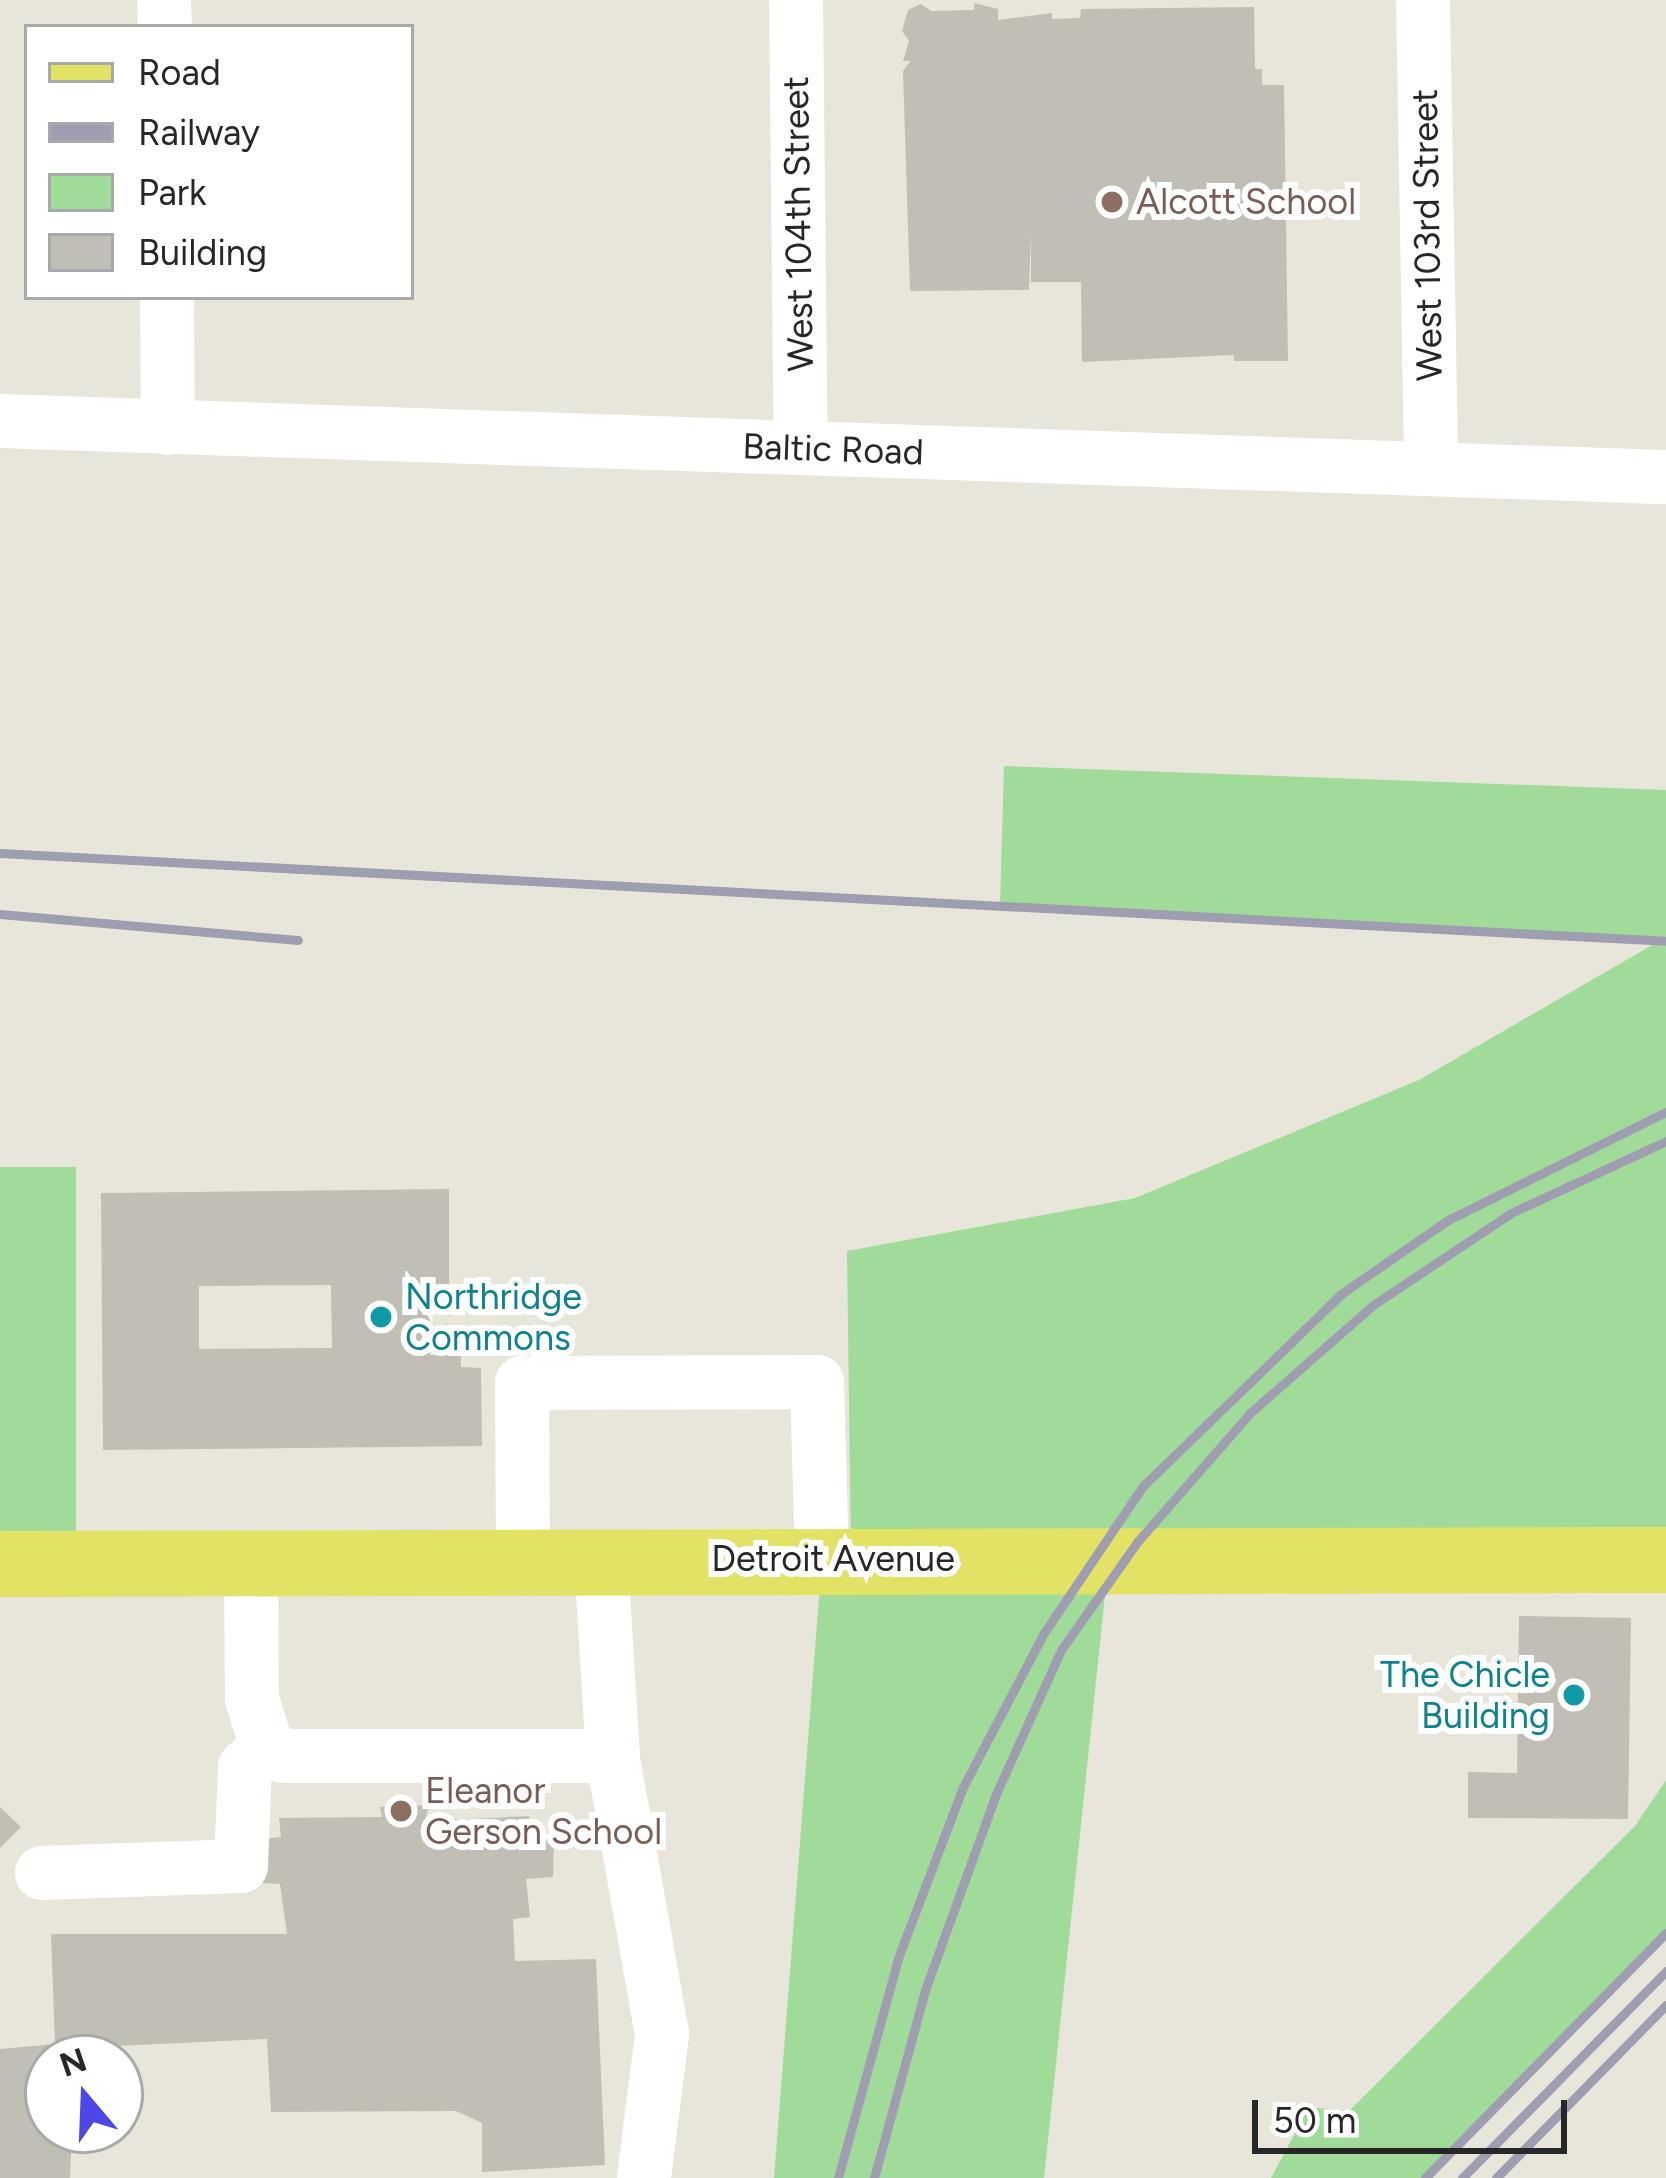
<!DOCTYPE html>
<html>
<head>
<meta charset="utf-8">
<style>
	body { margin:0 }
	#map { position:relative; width:1666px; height:2178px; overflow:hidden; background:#e8e5da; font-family:Figtree,sans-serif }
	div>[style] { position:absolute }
	.green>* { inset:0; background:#a1db9a; transform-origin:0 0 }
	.building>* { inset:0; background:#c1bfb5 }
	.minor>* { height:54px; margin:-27px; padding:0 27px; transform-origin:27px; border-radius:27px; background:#fff }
	.major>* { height:66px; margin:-33px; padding:0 33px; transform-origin:33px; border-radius:33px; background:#e2e265 }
	.rail>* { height:9px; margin:-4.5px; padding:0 4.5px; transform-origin:4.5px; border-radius:4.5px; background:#9f9db0 }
	.dots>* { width:33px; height:33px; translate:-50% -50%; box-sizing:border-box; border:6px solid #fff; border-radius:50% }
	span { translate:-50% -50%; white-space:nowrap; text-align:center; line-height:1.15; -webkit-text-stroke:12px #fff; paint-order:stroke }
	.education-label { font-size:36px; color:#785e54 }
	.left { translate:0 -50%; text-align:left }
	.street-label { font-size:36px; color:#272727 }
	.culture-label { font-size:36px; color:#0d838f }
	.right { translate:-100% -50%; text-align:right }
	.legend { position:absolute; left:24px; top:24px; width:390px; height:276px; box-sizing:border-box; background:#fff; border:3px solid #a9a9a9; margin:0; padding:15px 21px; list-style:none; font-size:36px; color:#272727 }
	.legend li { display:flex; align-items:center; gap:24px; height:60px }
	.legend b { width:60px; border:3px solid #a9a9a9 }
	.north { position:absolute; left:24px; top:2034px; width:120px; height:120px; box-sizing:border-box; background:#fff; border:3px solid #a9a9a9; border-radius:50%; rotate:341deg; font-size:33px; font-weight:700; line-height:48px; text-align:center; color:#272727 }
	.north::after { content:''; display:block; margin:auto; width:42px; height:54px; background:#4e47e8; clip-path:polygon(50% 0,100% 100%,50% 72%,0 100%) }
	.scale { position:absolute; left:1252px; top:2100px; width:315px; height:54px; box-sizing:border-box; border:6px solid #272727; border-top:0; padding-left:15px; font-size:36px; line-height:42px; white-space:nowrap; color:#272727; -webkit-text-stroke:9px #fff; paint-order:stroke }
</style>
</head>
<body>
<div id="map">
	<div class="green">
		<div style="clip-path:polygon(1004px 766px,1666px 790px,1666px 1560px,1109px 1557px,1044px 2178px,774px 2178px,822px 1559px,851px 1558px,847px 1251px,1135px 1198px,1419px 1080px,1654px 944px,1000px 905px)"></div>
		<div style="left:0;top:1167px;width:76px;height:397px"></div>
		<div style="clip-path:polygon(1666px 1780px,1666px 1930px,1423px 2178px,1271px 2178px,1309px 2107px,1349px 2111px,1635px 1826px)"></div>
	</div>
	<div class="building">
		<div style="clip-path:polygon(974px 3px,998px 9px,998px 20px,1052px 13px,1052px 19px,1080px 18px,1081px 9px,1254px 7px,1255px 69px,1262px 69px,1262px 85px,1284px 85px,1288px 361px,1234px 361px,1234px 355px,1082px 362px,1081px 282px,1031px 282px,1031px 232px,1029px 290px,910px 291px,903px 71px,910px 61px,903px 61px,909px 41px,902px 31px,908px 10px,921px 4px,931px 11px,974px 10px)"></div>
		<div style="clip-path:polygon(evenodd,449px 1189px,449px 1284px,429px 1284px,430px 1355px,461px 1355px,461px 1367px,481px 1368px,482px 1446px,103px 1450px,101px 1193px,449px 1189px,331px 1285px,332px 1348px,199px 1349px,199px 1286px,331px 1285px)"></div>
		<div style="clip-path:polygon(1519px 1616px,1631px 1618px,1628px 1819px,1468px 1818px,1468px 1772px,1517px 1773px)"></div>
		<div style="clip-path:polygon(429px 1805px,425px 1821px,529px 1816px,528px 1836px,554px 1838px,553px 1877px,526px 1879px,530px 1917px,513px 1919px,515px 1961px,596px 1959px,605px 2165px,482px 2172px,482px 2123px,456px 2111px,271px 2112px,267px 2039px,73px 2048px,73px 2058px,48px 2058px,48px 2130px,72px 2130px,70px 2178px,0 2178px,0 2049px,55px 2044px,51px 1934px,287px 1934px,280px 1884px,252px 1882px,253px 1840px,281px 1837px,279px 1818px,382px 1817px,380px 1807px)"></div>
		<div style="clip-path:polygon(0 1807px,21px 1827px,0 1848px)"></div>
	</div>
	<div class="minor">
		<div style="left:164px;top:0;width:27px;rotate:88deg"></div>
		<div style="left:796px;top:0;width:448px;rotate:89.4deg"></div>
		<div style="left:1423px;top:0;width:469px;rotate:89deg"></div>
		<div style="left:167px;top:297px;width:131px;rotate:89.6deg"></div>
		<div style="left:0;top:421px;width:1667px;rotate:1.93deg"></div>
		<div style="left:601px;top:1560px;width:199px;rotate:86.5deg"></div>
		<div style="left:613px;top:1759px;width:280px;rotate:79.9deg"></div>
		<div style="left:662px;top:2035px;width:144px;rotate:97.2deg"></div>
		<div style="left:523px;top:1561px;width:178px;rotate:-90.3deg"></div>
		<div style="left:522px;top:1383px;width:295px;rotate:-0.2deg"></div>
		<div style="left:817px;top:1382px;width:177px;rotate:88.4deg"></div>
		<div style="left:251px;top:1562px;width:137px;rotate:89.6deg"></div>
		<div style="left:252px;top:1699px;width:50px;rotate:72.6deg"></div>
		<div style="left:267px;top:1747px;width:19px;rotate:28deg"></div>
		<div style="left:284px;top:1756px;width:329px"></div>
		<div style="left:42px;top:1873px;width:199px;rotate:-2deg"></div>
		<div style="left:241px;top:1866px;width:99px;rotate:-87.7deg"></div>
		<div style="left:245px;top:1767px;width:30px;rotate:-42deg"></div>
	</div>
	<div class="major">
		<div style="left:0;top:1564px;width:1666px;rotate:-0.14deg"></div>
	</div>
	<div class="rail">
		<div style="left:0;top:853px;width:1668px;rotate:3.02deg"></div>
		<div style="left:0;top:914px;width:299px;rotate:5deg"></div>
		<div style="left:838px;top:2178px;width:228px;rotate:-74.7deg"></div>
		<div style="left:898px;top:1958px;width:183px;rotate:-69.2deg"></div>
		<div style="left:963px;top:1787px;width:174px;rotate:-62.3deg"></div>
		<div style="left:1044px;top:1633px;width:176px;rotate:-56.1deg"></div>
		<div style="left:1142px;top:1487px;width:277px;rotate:-44.1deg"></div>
		<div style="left:1341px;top:1294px;width:130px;rotate:-34.7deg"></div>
		<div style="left:1448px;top:1220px;width:243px;rotate:-26.4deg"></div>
		<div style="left:874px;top:2178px;width:195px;rotate:-74.8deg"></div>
		<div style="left:925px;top:1990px;width:208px;rotate:-70.1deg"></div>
		<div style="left:996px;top:1794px;width:158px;rotate:-65.7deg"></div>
		<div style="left:1061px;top:1650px;width:133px;rotate:-54.8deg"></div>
		<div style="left:1138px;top:1541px;width:170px;rotate:-48.8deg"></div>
		<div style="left:1250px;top:1413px;width:164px;rotate:-41.3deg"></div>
		<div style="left:1373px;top:1305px;width:166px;rotate:-33.7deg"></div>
		<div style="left:1511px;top:1213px;width:171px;rotate:-24.9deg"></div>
		<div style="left:1425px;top:2178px;width:344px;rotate:-45.5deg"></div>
		<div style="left:1462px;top:2178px;width:291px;rotate:-45.4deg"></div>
		<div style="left:1496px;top:2178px;width:243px;rotate:-45.5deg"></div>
	</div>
	<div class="dots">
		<div style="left:1112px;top:202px;background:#8d6e63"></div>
		<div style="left:381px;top:1317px;background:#0f9aa8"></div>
		<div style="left:1574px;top:1695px;background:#0f9aa8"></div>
		<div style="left:401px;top:1811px;background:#8d6e63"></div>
	</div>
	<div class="education-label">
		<span class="left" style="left:1136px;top:202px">Alcott School</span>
		<span class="left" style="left:425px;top:1811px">Eleanor<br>Gerson School</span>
	</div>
	<div class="street-label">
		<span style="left:798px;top:224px;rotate:-91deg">West 104th Street</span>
		<span style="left:1427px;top:235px;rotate:-91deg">West 103rd Street</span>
		<span style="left:833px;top:449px;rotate:2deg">Baltic Road</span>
		<span style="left:833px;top:1559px">Detroit Avenue</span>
	</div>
	<div class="culture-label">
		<span class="left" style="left:405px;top:1317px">Northridge<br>Commons</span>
		<span class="right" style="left:1550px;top:1695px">The Chicle<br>Building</span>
	</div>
	<ul class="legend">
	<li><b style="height:15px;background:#e2e265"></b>Road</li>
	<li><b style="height:15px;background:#9f9db0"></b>Railway</li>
	<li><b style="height:33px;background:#a1db9a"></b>Park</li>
	<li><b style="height:33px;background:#c1bfb5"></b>Building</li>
	</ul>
	<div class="north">N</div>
	<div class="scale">50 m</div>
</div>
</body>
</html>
